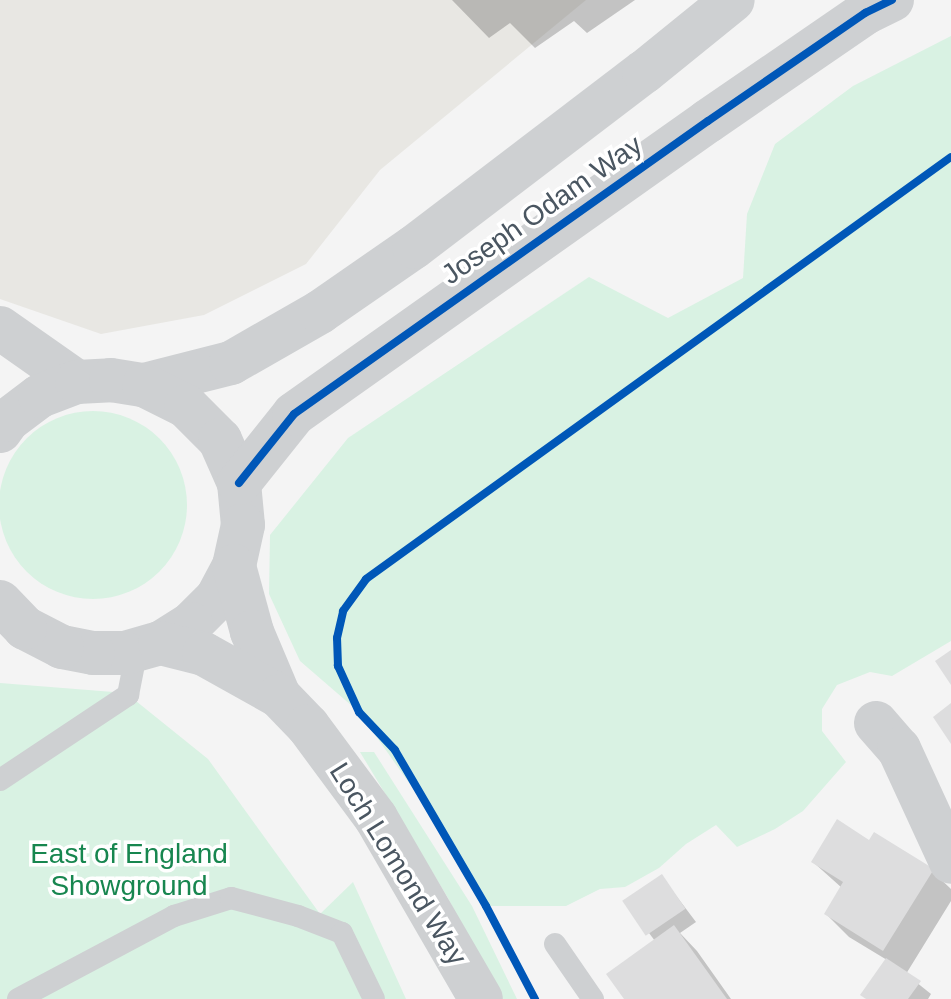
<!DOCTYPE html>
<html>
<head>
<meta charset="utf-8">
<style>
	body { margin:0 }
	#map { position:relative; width:951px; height:999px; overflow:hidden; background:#f4f4f4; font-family:Arial,sans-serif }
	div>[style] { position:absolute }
	.commercial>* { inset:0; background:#e8e7e3 }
	.green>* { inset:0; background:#d9f2e3 }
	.round { border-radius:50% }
	.shadow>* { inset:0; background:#0003 }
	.building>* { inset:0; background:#ddddde; transform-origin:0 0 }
	.service>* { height:22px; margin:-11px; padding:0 11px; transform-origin:11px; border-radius:11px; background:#ced0d2 }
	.minor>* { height:44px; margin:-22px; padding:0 22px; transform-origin:22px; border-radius:22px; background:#ced0d2 }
	.cycleway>* { height:8px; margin:-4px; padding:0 4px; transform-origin:4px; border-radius:4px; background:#0057b8 }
	span { translate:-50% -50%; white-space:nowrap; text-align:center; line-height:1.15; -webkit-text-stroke:7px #fff; paint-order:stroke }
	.street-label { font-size:28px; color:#4a5661 }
	.park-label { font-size:28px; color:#17864f }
</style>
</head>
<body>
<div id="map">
	<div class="commercial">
		<div style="clip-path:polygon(0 0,586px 0,380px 170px,306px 264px,204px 315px,101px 334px,0 299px)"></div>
	</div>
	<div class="green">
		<div style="clip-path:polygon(951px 36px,951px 641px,892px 676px,870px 672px,837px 685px,822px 709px,822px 731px,846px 762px,803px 811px,775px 829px,737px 847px,716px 825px,686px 844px,659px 868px,625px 887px,600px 889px,566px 906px,486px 906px,445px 834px,359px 712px,300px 661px,269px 594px,270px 535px,348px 438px,589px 277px,668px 318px,743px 278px,747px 214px,775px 144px,853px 86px)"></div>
		<div class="round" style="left:-1px;top:411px;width:188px;height:188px"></div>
		<div style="clip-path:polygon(0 683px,126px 693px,208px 759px,320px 914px,353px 882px,406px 999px,0 999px)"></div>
		<div style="clip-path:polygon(360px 752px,374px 752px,472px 906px,517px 999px,501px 999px,494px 989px,448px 898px)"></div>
	</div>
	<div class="shadow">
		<div style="clip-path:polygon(452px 0,635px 0,587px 33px,574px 21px,535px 48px,510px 23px,489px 38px)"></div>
		<div style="clip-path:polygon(870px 843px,932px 871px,951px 889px,951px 901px,906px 974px,931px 994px,928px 999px,867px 999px,887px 960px,849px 937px,826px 914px,842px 888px,813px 862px)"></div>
		<div style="clip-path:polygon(662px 877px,696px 922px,680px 933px,697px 951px,731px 999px,627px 999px,655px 941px,625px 901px)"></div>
	</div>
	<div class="building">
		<div style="clip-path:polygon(951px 650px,951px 685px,935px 661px)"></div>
		<div style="clip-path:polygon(951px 703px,951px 744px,933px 717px)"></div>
		<div style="clip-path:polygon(837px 819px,869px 840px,874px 832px,934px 869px,883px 951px,824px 914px,843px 882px,811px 862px)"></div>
		<div style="left:662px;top:874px;width:42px;height:48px;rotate:56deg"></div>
		<div style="clip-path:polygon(674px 925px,727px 999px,624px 999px,606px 974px)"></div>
		<div style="clip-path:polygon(886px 958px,921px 981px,908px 999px,866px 999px,860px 995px)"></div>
	</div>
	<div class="service">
		<div style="left:0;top:780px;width:154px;rotate:-33.6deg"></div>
		<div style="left:128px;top:695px;width:47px;rotate:-78.9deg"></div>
		<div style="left:555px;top:944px;width:67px;rotate:55.4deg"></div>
		<div style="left:18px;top:999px;width:177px;rotate:-28deg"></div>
		<div style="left:174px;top:916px;width:60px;rotate:-17.5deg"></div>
		<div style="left:231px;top:898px;width:69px;rotate:15deg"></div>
		<div style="left:298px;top:916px;width:47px;rotate:21.1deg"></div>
		<div style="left:342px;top:933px;width:73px;rotate:64.1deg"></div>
	</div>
	<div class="minor">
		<div style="left:0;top:328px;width:94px;rotate:35deg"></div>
		<div style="left:144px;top:385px;width:90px;rotate:-14.2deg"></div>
		<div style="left:231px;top:363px;width:103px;rotate:-29.8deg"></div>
		<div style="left:320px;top:312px;width:114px;rotate:-34.7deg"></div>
		<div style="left:414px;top:247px;width:289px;rotate:-37.3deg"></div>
		<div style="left:644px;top:72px;width:114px;rotate:-39deg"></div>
		<div style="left:0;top:431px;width:14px;rotate:-54deg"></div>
		<div style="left:8px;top:420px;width:40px;rotate:-37deg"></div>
		<div style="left:40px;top:396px;width:40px;rotate:-21deg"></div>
		<div style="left:77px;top:382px;width:34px;rotate:-3deg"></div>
		<div style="left:111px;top:380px;width:33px;rotate:9deg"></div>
		<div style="left:144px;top:385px;width:47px;rotate:26.6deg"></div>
		<div style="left:186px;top:406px;width:48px;rotate:45deg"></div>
		<div style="left:220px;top:440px;width:47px;rotate:66.2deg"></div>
		<div style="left:239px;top:483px;width:42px;rotate:84.6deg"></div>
		<div style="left:243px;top:525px;width:42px;rotate:102.4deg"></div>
		<div style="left:234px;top:566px;width:36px;rotate:118deg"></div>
		<div style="left:217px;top:598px;width:37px;rotate:135deg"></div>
		<div style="left:191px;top:624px;width:36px;rotate:148deg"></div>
		<div style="left:160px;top:643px;width:37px;rotate:164deg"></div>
		<div style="left:124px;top:653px;width:31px;rotate:180deg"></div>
		<div style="left:93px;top:653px;width:32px;rotate:-169deg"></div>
		<div style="left:62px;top:647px;width:42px;rotate:-152.8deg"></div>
		<div style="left:25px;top:628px;width:36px;rotate:-134deg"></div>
		<div style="left:239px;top:483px;width:88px;rotate:-51.4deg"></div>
		<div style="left:294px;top:414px;width:507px;rotate:-35.29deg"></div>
		<div style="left:708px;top:121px;width:191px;rotate:-34.5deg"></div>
		<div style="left:865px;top:13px;width:30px;rotate:-26deg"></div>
		<div style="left:234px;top:566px;width:68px;rotate:74.7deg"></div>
		<div style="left:252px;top:632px;width:69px;rotate:67.1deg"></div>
		<div style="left:160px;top:643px;width:45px;rotate:14deg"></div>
		<div style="left:204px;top:654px;width:86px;rotate:29.2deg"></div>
		<div style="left:279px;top:696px;width:42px;rotate:46deg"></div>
		<div style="left:308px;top:726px;width:114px;rotate:53.5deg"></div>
		<div style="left:376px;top:818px;width:209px;rotate:59.9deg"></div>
		<div style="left:876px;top:723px;width:35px;rotate:49deg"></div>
		<div style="left:899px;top:749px;width:124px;rotate:65.3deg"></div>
	</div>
	<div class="cycleway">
		<div style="left:239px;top:483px;width:88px;rotate:-51.4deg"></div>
		<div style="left:294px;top:414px;width:507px;rotate:-35.29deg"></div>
		<div style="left:708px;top:121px;width:191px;rotate:-34.5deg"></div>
		<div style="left:865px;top:13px;width:30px;rotate:-26deg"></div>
		<div style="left:535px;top:999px;width:105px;rotate:-117.8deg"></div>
		<div style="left:486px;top:906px;width:181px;rotate:-120.3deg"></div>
		<div style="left:395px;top:750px;width:52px;rotate:-133.5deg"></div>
		<div style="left:359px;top:712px;width:51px;rotate:-114.5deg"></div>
		<div style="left:338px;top:666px;width:28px;rotate:-92deg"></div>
		<div style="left:337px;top:638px;width:28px;rotate:-77deg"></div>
		<div style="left:343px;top:611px;width:39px;rotate:-54deg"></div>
		<div style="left:366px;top:579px;width:721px;rotate:-35.81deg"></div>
	</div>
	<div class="street-label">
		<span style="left:542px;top:210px;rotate:-35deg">Joseph Odam Way</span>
		<span style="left:398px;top:864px;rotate:58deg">Loch Lomond Way</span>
	</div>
	<div class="park-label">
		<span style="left:129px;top:870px">East of England<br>Showground</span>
	</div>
</div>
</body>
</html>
